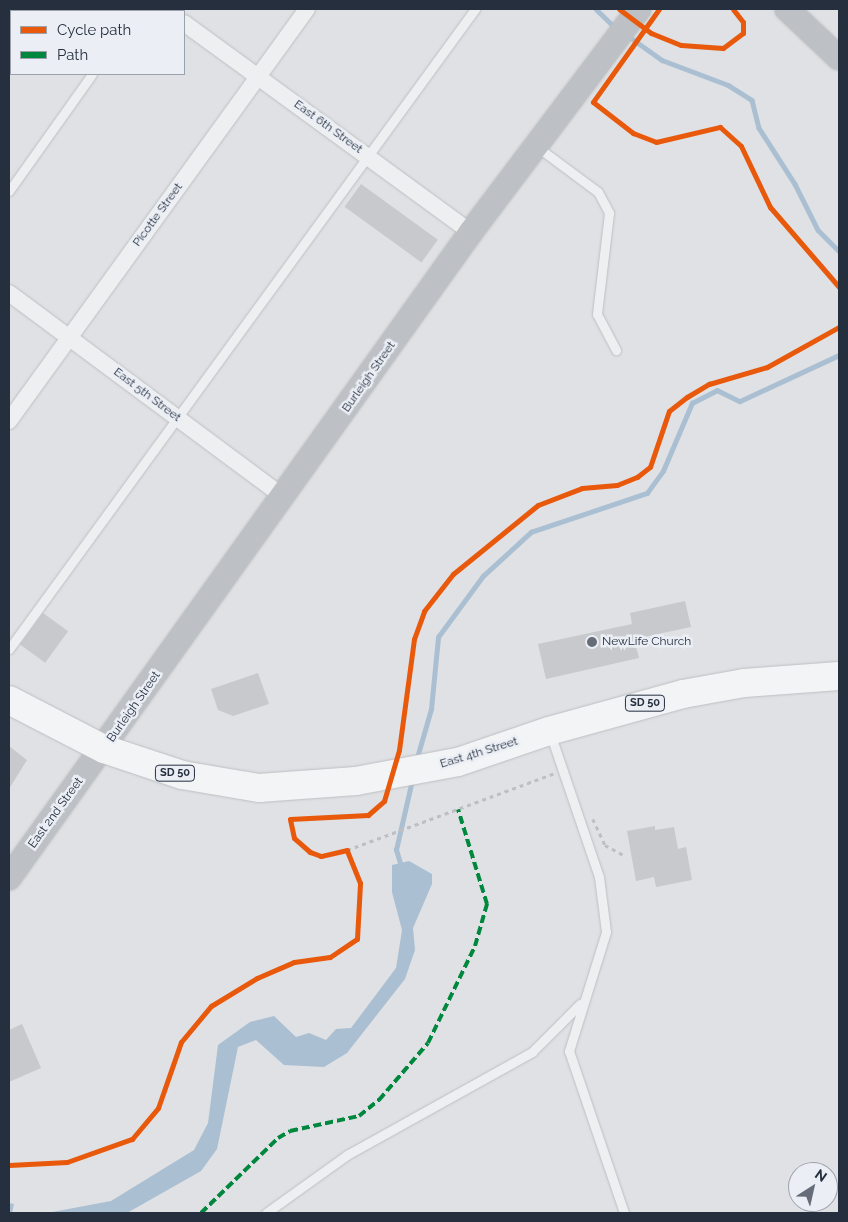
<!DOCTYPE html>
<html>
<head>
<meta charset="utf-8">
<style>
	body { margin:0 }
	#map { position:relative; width:848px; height:1222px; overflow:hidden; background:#dfe1e4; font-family:Raleway,sans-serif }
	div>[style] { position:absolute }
	.water>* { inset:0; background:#aabfd2 }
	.stream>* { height:4.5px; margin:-2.25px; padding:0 2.25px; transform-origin:2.25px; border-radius:2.25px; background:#aabfd2 }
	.building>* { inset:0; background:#c7c9cc; transform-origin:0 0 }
	.path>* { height:2.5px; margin-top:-1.25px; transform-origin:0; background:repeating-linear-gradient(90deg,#bebfc4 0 4px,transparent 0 8px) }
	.roads { filter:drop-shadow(0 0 1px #bdbfc2) drop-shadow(0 0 1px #bdbfc2) }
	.lane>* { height:9px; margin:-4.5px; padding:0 4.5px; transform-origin:4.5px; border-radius:4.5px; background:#eeeff1 }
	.street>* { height:16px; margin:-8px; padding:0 8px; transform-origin:8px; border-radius:8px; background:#eeeff1 }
	.secondary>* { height:24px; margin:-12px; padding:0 12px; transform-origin:12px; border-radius:12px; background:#bdc0c4 }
	.highway>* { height:28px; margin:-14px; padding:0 14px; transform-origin:14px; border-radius:14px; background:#f3f4f5 }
	.quiet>* { height:4px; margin-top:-2px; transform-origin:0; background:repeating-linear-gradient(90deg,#00873e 0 8px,transparent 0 12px) }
	.cycleway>* { height:5px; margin:-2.5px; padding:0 2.5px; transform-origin:2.5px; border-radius:2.5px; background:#e8590c }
	.dots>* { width:14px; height:14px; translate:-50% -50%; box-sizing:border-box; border:2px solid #ebeff5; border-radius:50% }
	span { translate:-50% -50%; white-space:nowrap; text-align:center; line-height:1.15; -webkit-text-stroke:5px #ebeff5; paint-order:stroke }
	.shield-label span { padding:1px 4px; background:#ebeff5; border:1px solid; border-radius:4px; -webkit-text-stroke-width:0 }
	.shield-label { font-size:11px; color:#252f3e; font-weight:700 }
	.street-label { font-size:12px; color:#252f3e }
	.poi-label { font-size:12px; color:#252f3e }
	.left { translate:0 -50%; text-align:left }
	.frame { position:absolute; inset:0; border:10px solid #252f3e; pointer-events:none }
	.legend { position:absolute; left:10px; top:10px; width:175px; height:65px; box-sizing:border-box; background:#ebeff5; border:1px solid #9ca2ac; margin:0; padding:6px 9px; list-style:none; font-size:15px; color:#252f3e }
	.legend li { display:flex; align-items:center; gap:10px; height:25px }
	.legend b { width:25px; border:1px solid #9ca2ac }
	.north { position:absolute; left:788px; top:1162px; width:50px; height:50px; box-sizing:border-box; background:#ebeff5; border:1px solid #9ca2ac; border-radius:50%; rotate:35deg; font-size:14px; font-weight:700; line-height:20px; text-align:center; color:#252f3e }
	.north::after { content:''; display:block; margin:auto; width:18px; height:22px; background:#666d78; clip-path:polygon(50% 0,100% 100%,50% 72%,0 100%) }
</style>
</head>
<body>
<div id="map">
	<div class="water">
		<div style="clip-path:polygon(409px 861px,432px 874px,432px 884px,413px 928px,415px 950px,405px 979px,347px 1053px,324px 1067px,284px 1065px,256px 1040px,238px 1047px,217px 1149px,201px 1171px,127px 1213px,9px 1213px,9px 1203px,14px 1204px,12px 1213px,47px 1213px,111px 1201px,194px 1150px,208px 1123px,218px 1045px,250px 1022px,274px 1016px,296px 1037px,309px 1033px,326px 1040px,336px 1029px,351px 1028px,396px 968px,402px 930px,392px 892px,392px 865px)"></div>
	</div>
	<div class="stream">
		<div style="left:596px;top:9px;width:28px;rotate:44deg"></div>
		<div style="left:627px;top:35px;width:43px;rotate:35.5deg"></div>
		<div style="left:662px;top:60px;width:71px;rotate:20.7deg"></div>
		<div style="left:728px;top:85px;width:28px;rotate:32deg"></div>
		<div style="left:752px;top:100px;width:29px;rotate:76deg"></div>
		<div style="left:759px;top:128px;width:67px;rotate:57.3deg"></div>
		<div style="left:795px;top:184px;width:51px;rotate:63.4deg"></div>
		<div style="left:818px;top:230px;width:30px;rotate:45deg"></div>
		<div style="left:416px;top:761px;width:54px;rotate:-73.9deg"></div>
		<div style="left:431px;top:709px;width:72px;rotate:-84.4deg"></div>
		<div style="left:438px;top:637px;width:76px;rotate:-53.6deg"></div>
		<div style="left:483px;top:576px;width:65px;rotate:-42.5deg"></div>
		<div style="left:531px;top:532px;width:122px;rotate:-18.6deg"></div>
		<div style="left:647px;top:493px;width:27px;rotate:-54deg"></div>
		<div style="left:663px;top:471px;width:74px;rotate:-66.9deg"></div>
		<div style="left:692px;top:403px;width:28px;rotate:-27deg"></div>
		<div style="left:717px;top:390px;width:25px;rotate:26deg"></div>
		<div style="left:740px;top:401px;width:109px;rotate:-24.9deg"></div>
		<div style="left:400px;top:863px;width:14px;rotate:-107deg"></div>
		<div style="left:396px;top:850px;width:72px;rotate:-77.1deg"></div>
	</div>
	<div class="building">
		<div style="left:361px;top:184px;width:95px;height:28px;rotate:36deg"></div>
		<div style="clip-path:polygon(685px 601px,691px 627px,634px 639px,639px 658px,546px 679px,538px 644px,632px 624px,630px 613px)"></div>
		<div style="left:43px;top:613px;width:31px;height:39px;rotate:36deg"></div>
		<div style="clip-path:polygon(258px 673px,269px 704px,233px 716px,218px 710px,211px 689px)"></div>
		<div style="clip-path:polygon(9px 746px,27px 760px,9px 789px)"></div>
		<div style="clip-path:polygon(655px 826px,655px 830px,674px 827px,678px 849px,686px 847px,692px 880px,656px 887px,654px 877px,636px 881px,627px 831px)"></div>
		<div style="clip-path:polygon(22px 1024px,41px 1068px,9px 1082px,9px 1030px)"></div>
	</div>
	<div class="path">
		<div style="left:593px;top:819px;width:29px;rotate:65deg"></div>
		<div style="left:605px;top:845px;width:21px;rotate:28deg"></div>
		<div style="left:347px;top:850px;width:220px;rotate:-20.3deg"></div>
	</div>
	<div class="roads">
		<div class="lane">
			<div style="left:137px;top:11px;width:3px;rotate:-45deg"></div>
			<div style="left:536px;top:146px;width:77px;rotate:36.6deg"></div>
			<div style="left:598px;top:192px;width:24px;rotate:62deg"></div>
			<div style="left:609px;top:213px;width:102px;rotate:96.8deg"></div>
			<div style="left:597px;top:314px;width:41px;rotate:62.2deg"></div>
			<div style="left:9px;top:191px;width:143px;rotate:-54.6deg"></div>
			<div style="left:9px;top:649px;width:792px;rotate:-53.94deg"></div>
			<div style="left:550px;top:733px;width:152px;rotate:71.2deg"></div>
			<div style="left:599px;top:877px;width:55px;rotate:82.7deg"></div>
			<div style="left:606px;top:932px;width:125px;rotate:107.3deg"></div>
			<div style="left:569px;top:1051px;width:171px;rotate:71.2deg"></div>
			<div style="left:266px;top:1213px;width:100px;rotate:-35.6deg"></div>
			<div style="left:347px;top:1155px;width:212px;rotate:-29.1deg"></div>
			<div style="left:532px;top:1052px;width:68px;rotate:-45deg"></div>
		</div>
		<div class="street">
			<div style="left:164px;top:9px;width:4px;rotate:27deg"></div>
			<div style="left:184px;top:23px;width:355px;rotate:36.1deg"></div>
			<div style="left:9px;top:293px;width:342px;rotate:36.6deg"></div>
			<div style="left:9px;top:421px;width:508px;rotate:-54.12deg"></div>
		</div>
		<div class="secondary">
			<div style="left:787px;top:9px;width:71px;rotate:43.3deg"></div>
			<div style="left:9px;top:878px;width:794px;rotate:-54.43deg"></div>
			<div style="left:471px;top:232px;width:279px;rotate:-53deg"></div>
		</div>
		<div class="highway">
			<div style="left:9px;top:700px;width:107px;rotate:27.3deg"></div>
			<div style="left:104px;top:749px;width:82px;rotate:18.4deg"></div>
			<div style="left:182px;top:775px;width:78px;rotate:9.6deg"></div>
			<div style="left:259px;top:788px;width:97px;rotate:-4.1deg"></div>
			<div style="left:356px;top:781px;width:104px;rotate:-10.6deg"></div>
			<div style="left:458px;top:762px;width:96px;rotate:-18.8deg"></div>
			<div style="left:549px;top:731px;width:139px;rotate:-15.4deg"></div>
			<div style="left:683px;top:694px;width:62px;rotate:-10.2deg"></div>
			<div style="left:744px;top:683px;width:95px;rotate:-4.2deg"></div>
		</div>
	</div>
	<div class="quiet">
		<div style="left:201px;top:1213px;width:107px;rotate:-44.2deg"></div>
		<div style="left:278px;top:1138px;width:14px;rotate:-30deg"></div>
		<div style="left:290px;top:1131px;width:71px;rotate:-12.3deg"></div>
		<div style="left:359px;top:1116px;width:26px;rotate:-39deg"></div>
		<div style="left:379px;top:1100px;width:75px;rotate:-49.3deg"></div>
		<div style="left:428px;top:1043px;width:108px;rotate:-64.1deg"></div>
		<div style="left:475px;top:946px;width:44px;rotate:-74.1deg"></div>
		<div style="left:487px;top:904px;width:99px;rotate:-107deg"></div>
	</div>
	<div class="cycleway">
		<div style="left:619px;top:9px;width:40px;rotate:37deg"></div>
		<div style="left:651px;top:33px;width:32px;rotate:22deg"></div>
		<div style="left:681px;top:45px;width:42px;rotate:4.1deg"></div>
		<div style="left:723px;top:48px;width:25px;rotate:-37deg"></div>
		<div style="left:743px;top:33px;width:11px;rotate:-90deg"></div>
		<div style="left:743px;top:22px;width:16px;rotate:-128deg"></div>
		<div style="left:659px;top:9px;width:114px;rotate:125.4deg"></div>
		<div style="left:593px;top:102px;width:51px;rotate:37.8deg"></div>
		<div style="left:633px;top:133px;width:25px;rotate:21deg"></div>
		<div style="left:656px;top:142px;width:66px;rotate:-13.2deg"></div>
		<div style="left:720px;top:127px;width:28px;rotate:42deg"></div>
		<div style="left:741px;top:146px;width:68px;rotate:64.6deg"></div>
		<div style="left:770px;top:207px;width:106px;rotate:49.2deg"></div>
		<div style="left:9px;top:1165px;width:58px;rotate:-3deg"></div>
		<div style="left:67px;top:1162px;width:69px;rotate:-19.5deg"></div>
		<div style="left:132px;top:1139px;width:40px;rotate:-50deg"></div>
		<div style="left:158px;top:1108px;width:70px;rotate:-70.8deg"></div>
		<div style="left:181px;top:1042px;width:47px;rotate:-50.2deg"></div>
		<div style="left:211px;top:1006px;width:54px;rotate:-31.3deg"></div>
		<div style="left:257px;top:978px;width:40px;rotate:-23.4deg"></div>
		<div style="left:294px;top:962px;width:36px;rotate:-8deg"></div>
		<div style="left:330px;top:957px;width:32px;rotate:-34deg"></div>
		<div style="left:357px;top:939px;width:56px;rotate:-86.9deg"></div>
		<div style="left:360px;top:883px;width:35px;rotate:-112deg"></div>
		<div style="left:347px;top:850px;width:27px;rotate:167deg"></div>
		<div style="left:321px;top:856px;width:12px;rotate:-160deg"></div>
		<div style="left:310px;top:852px;width:21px;rotate:-139deg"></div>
		<div style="left:294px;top:838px;width:19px;rotate:-102deg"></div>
		<div style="left:290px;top:819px;width:78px;rotate:-2.9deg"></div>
		<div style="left:368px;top:815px;width:21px;rotate:-41deg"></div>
		<div style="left:384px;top:801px;width:53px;rotate:-73.6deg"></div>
		<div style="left:399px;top:750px;width:112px;rotate:-82.3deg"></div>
		<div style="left:414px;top:639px;width:30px;rotate:-70deg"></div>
		<div style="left:424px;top:611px;width:47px;rotate:-51.9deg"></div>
		<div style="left:453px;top:574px;width:109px;rotate:-39.1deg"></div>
		<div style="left:538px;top:505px;width:47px;rotate:-21.1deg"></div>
		<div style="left:582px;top:488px;width:35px;rotate:-5deg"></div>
		<div style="left:617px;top:485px;width:22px;rotate:-22deg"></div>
		<div style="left:637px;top:477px;width:16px;rotate:-38deg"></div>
		<div style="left:650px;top:467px;width:59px;rotate:-71.3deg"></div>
		<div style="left:669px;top:411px;width:23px;rotate:-38deg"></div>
		<div style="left:687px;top:397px;width:26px;rotate:-31deg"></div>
		<div style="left:709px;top:384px;width:60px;rotate:-16.3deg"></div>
		<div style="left:767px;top:367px;width:82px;rotate:-29.1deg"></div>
	</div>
	<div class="dots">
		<div style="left:592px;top:642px;background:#666d78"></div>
	</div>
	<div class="shield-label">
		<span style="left:645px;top:703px">SD 50</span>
		<span style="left:175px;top:773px">SD 50</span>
	</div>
	<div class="street-label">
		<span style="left:328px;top:127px;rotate:36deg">East 6th Street</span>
		<span style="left:158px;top:215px;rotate:-54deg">Picotte Street</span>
		<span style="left:369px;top:377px;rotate:-55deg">Burleigh Street</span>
		<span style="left:147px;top:395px;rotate:37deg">East 5th Street</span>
		<span style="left:134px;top:707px;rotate:-55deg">Burleigh Street</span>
		<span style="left:479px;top:753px;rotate:-17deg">East 4th Street</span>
		<span style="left:56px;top:813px;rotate:-54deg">East 2nd Street</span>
	</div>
	<div class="poi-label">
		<span class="left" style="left:602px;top:642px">NewLife Church</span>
	</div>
	<div class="frame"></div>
	<ul class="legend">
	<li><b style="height:6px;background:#e8590c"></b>Cycle path</li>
	<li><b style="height:6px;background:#00873e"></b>Path</li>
	</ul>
	<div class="north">N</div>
</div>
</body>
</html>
